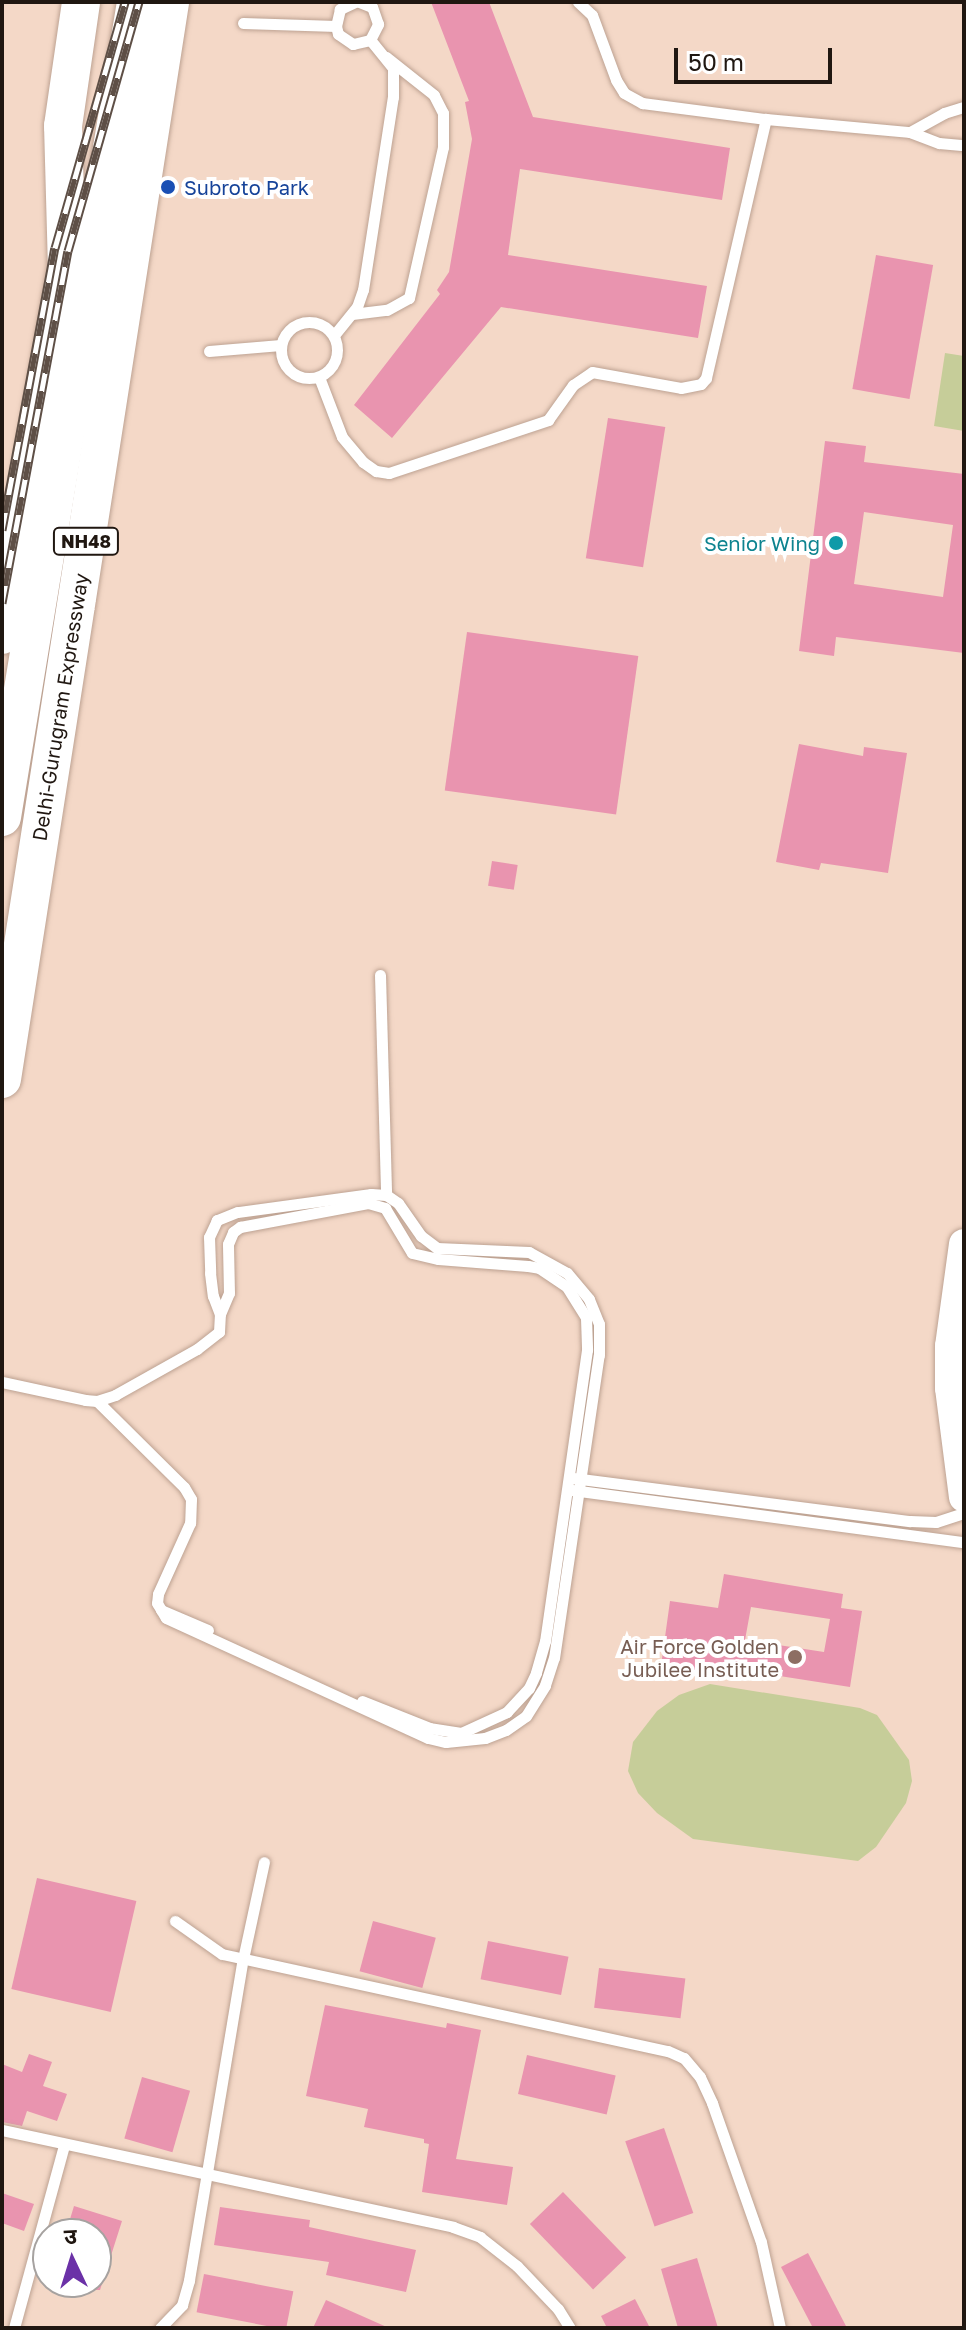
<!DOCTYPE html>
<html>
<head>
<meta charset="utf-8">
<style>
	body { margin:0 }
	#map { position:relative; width:966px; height:2330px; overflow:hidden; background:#f4d8c7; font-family:"Golos Text","Noto Sans Devanagari",sans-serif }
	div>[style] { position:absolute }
	.green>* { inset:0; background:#c6cd99 }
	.building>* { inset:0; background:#e994af; transform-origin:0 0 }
	.roads { filter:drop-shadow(0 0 2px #bda292) drop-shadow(0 0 2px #bda292) }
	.service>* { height:11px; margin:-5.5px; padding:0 5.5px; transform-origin:5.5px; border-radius:5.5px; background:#fff }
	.service>.ring { margin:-5.5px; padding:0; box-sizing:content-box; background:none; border:11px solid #fff; border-radius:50% }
	.secondary>* { height:30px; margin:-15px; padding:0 15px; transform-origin:15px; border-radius:15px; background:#fff }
	.motorway>* { height:38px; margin:-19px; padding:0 19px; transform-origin:19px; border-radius:19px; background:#fff }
	.rail>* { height:9px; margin-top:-4.5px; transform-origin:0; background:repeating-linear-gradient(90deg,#fff 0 18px,#5e4f46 0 36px); box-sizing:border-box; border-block:2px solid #5e4f46 }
	.dots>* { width:22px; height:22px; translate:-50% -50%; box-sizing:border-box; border:4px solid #fff; border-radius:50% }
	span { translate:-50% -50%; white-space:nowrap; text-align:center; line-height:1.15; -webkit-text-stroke:8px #fff; paint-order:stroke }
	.shield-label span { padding:2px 6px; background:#fff; border:2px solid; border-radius:6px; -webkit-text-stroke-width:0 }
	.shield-label { font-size:18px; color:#201711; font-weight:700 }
	.transit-label { font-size:20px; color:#164399 }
	.left { translate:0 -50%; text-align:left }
	.culture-label { font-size:20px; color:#0d838f }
	.right { translate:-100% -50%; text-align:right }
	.street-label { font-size:20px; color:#201711 }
	.education-label { font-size:20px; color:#785e54 }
	.frame { position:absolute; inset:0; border:4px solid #201711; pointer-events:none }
	.north { position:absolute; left:32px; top:2218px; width:80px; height:80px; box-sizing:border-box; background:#fff; border:2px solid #a6a2a0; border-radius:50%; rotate:356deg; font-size:22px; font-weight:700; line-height:32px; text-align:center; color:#201711 }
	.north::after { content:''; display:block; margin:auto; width:28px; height:36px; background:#6b31a7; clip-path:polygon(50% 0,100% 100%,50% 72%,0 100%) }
	.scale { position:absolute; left:674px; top:48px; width:158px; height:36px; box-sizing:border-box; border:4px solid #201711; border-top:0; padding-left:10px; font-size:24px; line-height:28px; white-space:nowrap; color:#201711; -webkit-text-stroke:6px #fff; paint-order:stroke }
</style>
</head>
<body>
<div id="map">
	<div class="green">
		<div style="clip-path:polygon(945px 353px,964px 356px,964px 431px,934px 426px)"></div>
		<div style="clip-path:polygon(710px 1684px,860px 1708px,877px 1715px,909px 1760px,912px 1781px,906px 1803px,876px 1847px,858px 1861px,693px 1839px,657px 1813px,638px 1793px,628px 1771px,633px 1742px,657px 1711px,679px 1695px)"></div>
	</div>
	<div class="building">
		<div style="clip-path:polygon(431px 2px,489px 2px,533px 117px,730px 148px,722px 200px,520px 169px,508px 255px,707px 286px,698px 338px,501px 307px,392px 438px,354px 405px,440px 294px,437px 290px,449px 272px,472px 139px,465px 102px,469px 101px)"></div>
		<div style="left:876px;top:255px;width:58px;height:136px;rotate:10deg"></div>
		<div style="left:608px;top:418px;width:58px;height:142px;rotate:9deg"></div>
		<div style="clip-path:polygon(evenodd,825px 441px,866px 446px,864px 462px,964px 474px,964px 653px,836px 637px,834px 656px,799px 651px,825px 441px,864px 512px,953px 525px,943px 597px,854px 584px,864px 512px)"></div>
		<div style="left:467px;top:632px;width:173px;height:160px;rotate:8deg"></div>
		<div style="clip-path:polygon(799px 744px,863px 756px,864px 747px,907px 753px,888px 873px,821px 863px,819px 870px,776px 862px)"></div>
		<div style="left:492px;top:861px;width:26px;height:25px;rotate:9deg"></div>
		<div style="clip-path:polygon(evenodd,724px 1574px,843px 1594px,841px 1608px,862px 1611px,850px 1687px,697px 1663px,696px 1671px,661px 1666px,670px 1601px,718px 1608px,724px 1574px,751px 1607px,830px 1619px,824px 1652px,745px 1640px,751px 1607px)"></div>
		<div style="left:37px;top:1878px;width:102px;height:114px;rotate:13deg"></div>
		<div style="left:373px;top:1921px;width:65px;height:52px;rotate:15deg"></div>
		<div style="left:488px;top:1941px;width:82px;height:39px;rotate:11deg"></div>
		<div style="left:599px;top:1968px;width:87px;height:40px;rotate:7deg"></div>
		<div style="clip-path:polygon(325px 2005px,446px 2028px,447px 2023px,481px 2030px,456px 2159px,513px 2167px,507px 2205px,422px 2192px,429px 2144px,424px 2143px,424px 2139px,364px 2127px,368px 2109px,306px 2096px)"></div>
		<div style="clip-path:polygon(29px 2054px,52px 2062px,43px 2086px,67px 2094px,57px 2121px,27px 2111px,22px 2126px,2px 2122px,2px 2064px,22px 2072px)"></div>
		<div style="left:527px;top:2055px;width:91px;height:40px;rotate:13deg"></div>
		<div style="left:142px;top:2077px;width:50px;height:64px;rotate:16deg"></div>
		<div style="left:664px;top:2128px;width:90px;height:41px;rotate:71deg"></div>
		<div style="left:563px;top:2192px;width:91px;height:46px;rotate:46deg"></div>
		<div style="clip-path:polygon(2px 2193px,34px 2204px,24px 2231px,2px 2223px)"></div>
		<div style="clip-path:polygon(74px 2206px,122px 2221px,100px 2290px,96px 2290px,96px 2234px,67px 2229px)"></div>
		<div style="clip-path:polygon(220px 2207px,310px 2220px,309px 2227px,416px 2250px,406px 2292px,326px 2275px,329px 2262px,214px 2245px)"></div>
		<div style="clip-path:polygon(808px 2253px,847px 2328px,813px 2328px,781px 2267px)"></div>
		<div style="clip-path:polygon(697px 2258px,718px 2328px,678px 2328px,661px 2269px)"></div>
		<div style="left:204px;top:2274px;width:91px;height:39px;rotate:11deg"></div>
		<div style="clip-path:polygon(635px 2299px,650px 2328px,607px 2328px,601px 2316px)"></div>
		<div style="clip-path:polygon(326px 2300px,389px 2328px,313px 2328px)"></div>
	</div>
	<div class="roads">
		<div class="service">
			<div style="left:355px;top:2px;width:17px;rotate:155deg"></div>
			<div style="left:340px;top:9px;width:17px;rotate:103deg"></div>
			<div style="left:336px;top:26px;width:8px;rotate:76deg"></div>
			<div style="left:338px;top:34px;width:18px;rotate:34deg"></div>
			<div style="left:353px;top:44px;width:17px;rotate:-13deg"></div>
			<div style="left:370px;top:40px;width:18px;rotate:-63deg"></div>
			<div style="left:378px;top:24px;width:18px;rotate:-109deg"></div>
			<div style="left:372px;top:7px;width:14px;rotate:-159deg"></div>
			<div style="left:578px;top:2px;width:19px;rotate:43deg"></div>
			<div style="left:592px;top:15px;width:69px;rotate:69.7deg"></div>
			<div style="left:616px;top:80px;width:15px;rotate:58deg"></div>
			<div style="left:624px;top:93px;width:21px;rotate:29deg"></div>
			<div style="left:642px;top:103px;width:125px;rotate:7.4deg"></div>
			<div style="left:766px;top:119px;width:145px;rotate:5.2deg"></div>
			<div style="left:910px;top:132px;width:31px;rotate:21deg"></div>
			<div style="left:939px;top:143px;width:25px;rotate:5deg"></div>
			<div style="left:243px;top:23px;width:93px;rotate:1.8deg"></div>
			<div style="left:910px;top:132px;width:39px;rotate:-29deg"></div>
			<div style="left:944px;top:113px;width:21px;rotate:-17deg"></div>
			<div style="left:352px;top:314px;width:35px;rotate:-7deg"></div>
			<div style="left:387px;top:310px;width:25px;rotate:-29deg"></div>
			<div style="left:409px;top:298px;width:155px;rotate:-77.3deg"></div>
			<div style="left:443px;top:147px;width:34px;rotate:-90deg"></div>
			<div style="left:443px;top:113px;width:20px;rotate:-117deg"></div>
			<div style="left:434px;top:95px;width:61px;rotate:-141.6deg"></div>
			<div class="ring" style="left:281px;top:322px;width:45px;height:45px"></div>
			<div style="left:335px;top:334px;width:35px;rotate:-51deg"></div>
			<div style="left:357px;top:307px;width:18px;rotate:-71deg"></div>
			<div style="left:363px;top:290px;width:195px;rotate:-81.2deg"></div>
			<div style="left:393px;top:97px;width:29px;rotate:-90deg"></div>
			<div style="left:393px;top:68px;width:36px;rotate:-129deg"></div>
			<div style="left:209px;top:351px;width:72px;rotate:-4.8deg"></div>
			<div style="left:319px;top:377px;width:64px;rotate:69deg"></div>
			<div style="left:342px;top:437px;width:33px;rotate:50deg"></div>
			<div style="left:363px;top:462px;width:16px;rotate:35deg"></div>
			<div style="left:376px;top:471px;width:13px;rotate:9deg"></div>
			<div style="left:389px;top:473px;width:168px;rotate:-18.4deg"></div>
			<div style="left:548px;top:420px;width:43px;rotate:-54.5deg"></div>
			<div style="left:573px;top:385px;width:23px;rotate:-34deg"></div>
			<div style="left:592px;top:372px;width:90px;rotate:10.2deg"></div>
			<div style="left:681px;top:388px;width:20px;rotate:-11deg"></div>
			<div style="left:701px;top:384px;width:8px;rotate:-50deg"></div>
			<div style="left:706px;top:378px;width:266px;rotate:-77deg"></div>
			<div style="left:380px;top:975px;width:220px;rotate:88.4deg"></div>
			<div style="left:2px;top:1382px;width:85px;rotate:12.2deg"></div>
			<div style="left:85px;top:1400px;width:12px;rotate:5deg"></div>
			<div style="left:97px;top:1401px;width:19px;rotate:-18deg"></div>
			<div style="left:115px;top:1395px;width:94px;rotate:-29.3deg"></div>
			<div style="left:197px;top:1349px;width:28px;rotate:-38deg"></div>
			<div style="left:219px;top:1332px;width:18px;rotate:-87deg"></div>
			<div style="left:220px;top:1314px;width:23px;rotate:-67deg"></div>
			<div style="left:229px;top:1293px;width:49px;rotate:-91.2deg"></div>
			<div style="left:228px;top:1244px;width:13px;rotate:-67deg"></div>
			<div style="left:233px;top:1232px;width:9px;rotate:-36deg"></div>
			<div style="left:240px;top:1227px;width:130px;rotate:-10.6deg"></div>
			<div style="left:368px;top:1203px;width:18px;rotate:16deg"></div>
			<div style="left:385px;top:1208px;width:52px;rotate:59deg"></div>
			<div style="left:412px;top:1253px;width:27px;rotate:13deg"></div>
			<div style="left:438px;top:1259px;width:90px;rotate:4.4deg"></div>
			<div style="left:528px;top:1266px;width:11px;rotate:10deg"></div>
			<div style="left:539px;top:1268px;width:34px;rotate:34deg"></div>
			<div style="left:567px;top:1287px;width:36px;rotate:58deg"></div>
			<div style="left:586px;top:1318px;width:32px;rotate:88deg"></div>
			<div style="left:587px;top:1350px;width:294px;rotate:98.2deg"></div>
			<div style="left:545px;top:1641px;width:33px;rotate:106deg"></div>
			<div style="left:536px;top:1673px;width:17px;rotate:115deg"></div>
			<div style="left:529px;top:1688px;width:33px;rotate:133deg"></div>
			<div style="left:507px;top:1712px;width:51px;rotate:155.5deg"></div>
			<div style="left:461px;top:1733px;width:31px;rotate:-171deg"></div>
			<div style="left:430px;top:1728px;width:73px;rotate:-158.3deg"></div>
			<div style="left:97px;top:1401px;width:122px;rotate:44.7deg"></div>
			<div style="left:184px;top:1487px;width:14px;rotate:60deg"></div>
			<div style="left:191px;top:1499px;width:24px;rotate:92deg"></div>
			<div style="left:190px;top:1523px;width:78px;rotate:114.3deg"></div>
			<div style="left:158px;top:1594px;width:9px;rotate:96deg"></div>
			<div style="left:157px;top:1603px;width:17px;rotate:59deg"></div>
			<div style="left:166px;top:1618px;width:288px;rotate:24.6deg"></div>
			<div style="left:428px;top:1738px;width:18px;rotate:13deg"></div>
			<div style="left:446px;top:1742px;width:39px;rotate:-6deg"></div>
			<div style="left:485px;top:1738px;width:22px;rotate:-21deg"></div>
			<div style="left:506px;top:1730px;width:24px;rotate:-35deg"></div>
			<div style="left:526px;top:1716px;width:36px;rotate:-58deg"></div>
			<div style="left:545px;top:1685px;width:28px;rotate:-72deg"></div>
			<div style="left:554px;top:1658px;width:306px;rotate:-81.6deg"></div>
			<div style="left:599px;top:1355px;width:31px;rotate:-90deg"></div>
			<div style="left:599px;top:1324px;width:27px;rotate:-112deg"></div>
			<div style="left:589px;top:1299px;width:34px;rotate:-130deg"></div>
			<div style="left:567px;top:1273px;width:43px;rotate:-151.1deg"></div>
			<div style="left:529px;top:1252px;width:92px;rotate:-177.5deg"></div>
			<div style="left:437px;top:1248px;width:20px;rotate:-143deg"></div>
			<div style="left:421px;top:1236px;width:40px;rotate:-124.9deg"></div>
			<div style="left:398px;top:1203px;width:14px;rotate:-146deg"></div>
			<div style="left:386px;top:1195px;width:15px;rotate:-176deg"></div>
			<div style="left:371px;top:1194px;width:135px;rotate:172.3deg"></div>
			<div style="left:237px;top:1212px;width:22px;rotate:158deg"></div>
			<div style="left:217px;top:1220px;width:19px;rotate:115deg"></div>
			<div style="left:209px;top:1237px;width:36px;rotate:88deg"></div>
			<div style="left:210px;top:1273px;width:23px;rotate:83deg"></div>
			<div style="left:213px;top:1296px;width:19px;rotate:69deg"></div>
			<div style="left:573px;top:1478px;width:340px;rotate:7.3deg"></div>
			<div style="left:910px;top:1521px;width:26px;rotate:2deg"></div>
			<div style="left:936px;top:1522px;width:29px;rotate:-18deg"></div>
			<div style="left:572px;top:1490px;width:395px;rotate:7.6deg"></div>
			<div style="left:161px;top:1610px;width:51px;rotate:23.1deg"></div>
			<div style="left:175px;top:1921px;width:57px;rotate:35.1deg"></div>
			<div style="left:222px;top:1954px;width:456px;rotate:12.3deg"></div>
			<div style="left:668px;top:2051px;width:17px;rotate:24deg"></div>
			<div style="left:684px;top:2058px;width:25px;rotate:50deg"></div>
			<div style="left:700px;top:2077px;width:29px;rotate:65deg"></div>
			<div style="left:712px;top:2103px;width:147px;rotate:70.6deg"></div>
			<div style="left:761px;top:2242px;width:88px;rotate:77.5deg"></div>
			<div style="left:2px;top:2130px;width:461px;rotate:12.1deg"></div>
			<div style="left:453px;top:2227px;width:29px;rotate:20deg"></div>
			<div style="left:480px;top:2237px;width:47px;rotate:38.1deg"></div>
			<div style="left:517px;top:2266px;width:59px;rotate:46.4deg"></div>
			<div style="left:558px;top:2309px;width:22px;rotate:58deg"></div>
			<div style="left:14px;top:2328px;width:190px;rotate:-74.7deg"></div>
			<div style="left:160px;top:2328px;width:32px;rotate:-46deg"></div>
			<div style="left:182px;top:2305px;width:26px;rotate:-74deg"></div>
			<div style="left:189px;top:2280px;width:326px;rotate:-80.5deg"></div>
			<div style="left:243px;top:1959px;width:99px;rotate:-77.8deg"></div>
		</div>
		<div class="secondary">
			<div style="left:964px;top:1244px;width:103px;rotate:97.8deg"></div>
			<div style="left:950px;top:1346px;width:42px;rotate:90deg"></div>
			<div style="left:950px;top:1388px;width:110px;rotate:82.7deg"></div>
		</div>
		<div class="motorway">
			<div style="left:2px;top:635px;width:373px;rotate:-80deg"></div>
			<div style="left:67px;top:268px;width:142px;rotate:-91.6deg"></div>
			<div style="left:63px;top:126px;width:125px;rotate:-81.7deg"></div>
			<div style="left:2px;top:817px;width:826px;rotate:-80.66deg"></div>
			<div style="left:2px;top:1079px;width:1090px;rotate:-81.13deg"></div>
		</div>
	</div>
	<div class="rail">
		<div style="left:2px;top:530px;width:287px;rotate:-79.4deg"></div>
		<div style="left:55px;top:248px;width:256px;rotate:-74.1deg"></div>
		<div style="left:2px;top:603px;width:358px;rotate:-79.4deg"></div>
		<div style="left:68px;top:251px;width:259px;rotate:-74.1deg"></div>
	</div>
	<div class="dots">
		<div style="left:168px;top:187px;background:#1a4fb4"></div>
		<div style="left:836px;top:543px;background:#0f9aa8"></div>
		<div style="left:795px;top:1657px;background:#8d6e63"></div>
	</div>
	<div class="shield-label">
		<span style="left:86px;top:541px">NH48</span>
	</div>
	<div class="transit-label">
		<span class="left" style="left:184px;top:187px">Subroto Park</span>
	</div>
	<div class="culture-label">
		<span class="right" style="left:820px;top:543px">Senior Wing</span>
	</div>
	<div class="street-label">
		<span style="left:60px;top:707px;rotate:-81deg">Delhi-Gurugram Expressway</span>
	</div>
	<div class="education-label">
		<span class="right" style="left:779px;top:1658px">Air Force Golden<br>Jubilee Institute</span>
	</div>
	<div class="frame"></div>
	<div class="north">उ</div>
	<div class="scale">50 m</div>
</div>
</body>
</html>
